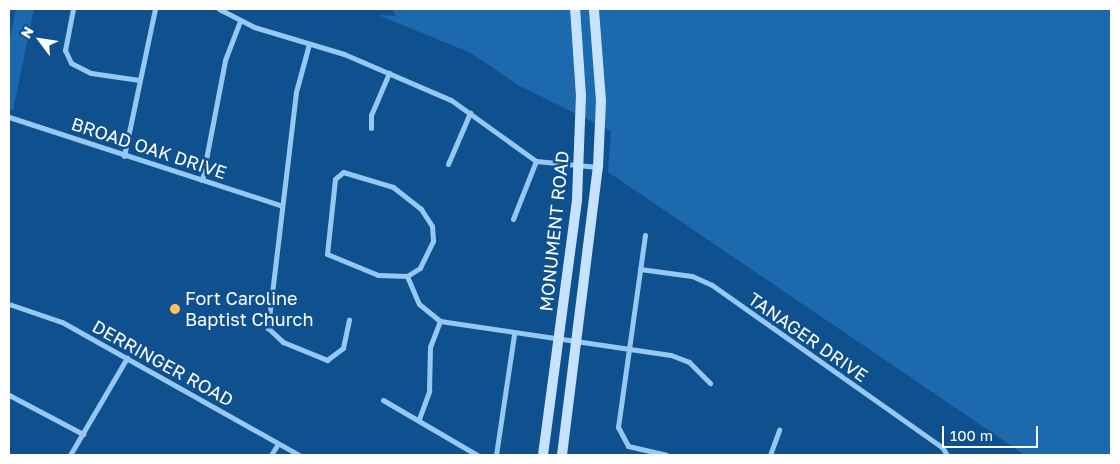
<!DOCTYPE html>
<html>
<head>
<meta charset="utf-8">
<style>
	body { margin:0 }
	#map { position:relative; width:1120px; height:464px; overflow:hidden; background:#0f518f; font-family:"Golos Text",sans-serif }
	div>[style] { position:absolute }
	.green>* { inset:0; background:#1d69ad }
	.minor>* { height:5px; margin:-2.5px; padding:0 2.5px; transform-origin:2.5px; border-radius:2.5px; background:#97c8f3 }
	.secondary>* { height:10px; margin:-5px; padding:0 5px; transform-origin:5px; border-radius:5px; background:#c7e2fd }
	.dots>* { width:14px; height:14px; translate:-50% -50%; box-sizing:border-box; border:2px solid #0f518f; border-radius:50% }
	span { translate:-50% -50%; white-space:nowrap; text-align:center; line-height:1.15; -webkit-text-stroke:5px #0f518f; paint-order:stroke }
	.street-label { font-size:18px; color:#fff }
	.poi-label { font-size:18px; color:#fff }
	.left { translate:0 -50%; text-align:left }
	.frame { position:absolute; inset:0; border:10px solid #fff; pointer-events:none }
	.north { position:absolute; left:15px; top:15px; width:50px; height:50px; -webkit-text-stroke:4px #0f518f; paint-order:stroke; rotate:301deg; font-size:14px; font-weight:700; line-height:20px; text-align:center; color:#fff }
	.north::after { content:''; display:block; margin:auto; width:18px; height:22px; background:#fff; clip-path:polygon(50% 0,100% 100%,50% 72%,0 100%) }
	.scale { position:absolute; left:942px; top:426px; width:96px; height:22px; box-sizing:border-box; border:2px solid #fff; border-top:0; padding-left:6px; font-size:15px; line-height:18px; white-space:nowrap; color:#fff; -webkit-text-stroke:4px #0f518f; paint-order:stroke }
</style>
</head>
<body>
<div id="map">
	<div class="green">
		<div style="clip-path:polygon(16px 9px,34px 9px,13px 110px,9px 108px,9px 43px)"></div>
		<div style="clip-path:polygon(392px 9px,1111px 9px,1111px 455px,1025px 455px,608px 172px,611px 131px,518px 85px,471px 53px,378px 15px,396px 16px)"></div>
	</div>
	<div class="minor">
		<div style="left:73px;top:9px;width:42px;rotate:101deg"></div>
		<div style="left:65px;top:50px;width:14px;rotate:65deg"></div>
		<div style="left:71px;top:63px;width:22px;rotate:27deg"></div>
		<div style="left:91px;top:73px;width:49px;rotate:8.3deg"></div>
		<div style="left:219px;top:9px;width:39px;rotate:27deg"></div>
		<div style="left:254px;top:27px;width:94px;rotate:16.7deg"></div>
		<div style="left:344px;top:54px;width:116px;rotate:23.3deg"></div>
		<div style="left:451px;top:100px;width:105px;rotate:35.7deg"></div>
		<div style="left:536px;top:161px;width:62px;rotate:5.5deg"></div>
		<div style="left:309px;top:44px;width:50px;rotate:105.2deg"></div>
		<div style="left:296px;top:92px;width:238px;rotate:96.8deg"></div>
		<div style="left:268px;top:328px;width:21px;rotate:43deg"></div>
		<div style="left:283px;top:342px;width:48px;rotate:22.2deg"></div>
		<div style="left:327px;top:360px;width:20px;rotate:-37deg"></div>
		<div style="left:343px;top:348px;width:29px;rotate:-78deg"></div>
		<div style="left:9px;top:117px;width:285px;rotate:18deg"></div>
		<div style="left:371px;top:128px;width:13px;rotate:-90deg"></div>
		<div style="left:371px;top:115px;width:46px;rotate:-66.8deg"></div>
		<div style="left:124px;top:156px;width:150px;rotate:-78.1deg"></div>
		<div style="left:448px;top:164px;width:56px;rotate:-66.7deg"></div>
		<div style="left:343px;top:172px;width:52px;rotate:16.7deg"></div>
		<div style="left:393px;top:187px;width:36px;rotate:38deg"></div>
		<div style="left:421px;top:209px;width:20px;rotate:57deg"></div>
		<div style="left:432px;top:226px;width:15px;rotate:86deg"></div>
		<div style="left:433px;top:241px;width:30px;rotate:116deg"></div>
		<div style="left:420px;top:268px;width:15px;rotate:148deg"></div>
		<div style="left:407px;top:276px;width:29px;rotate:-178deg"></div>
		<div style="left:378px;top:275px;width:55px;rotate:-157.6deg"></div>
		<div style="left:327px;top:254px;width:75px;rotate:-83.9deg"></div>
		<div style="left:335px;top:179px;width:11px;rotate:-41deg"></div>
		<div style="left:202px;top:180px;width:122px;rotate:-79.1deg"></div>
		<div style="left:225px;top:60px;width:42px;rotate:-69deg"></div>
		<div style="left:513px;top:219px;width:62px;rotate:-68.4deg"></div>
		<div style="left:645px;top:235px;width:194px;rotate:98deg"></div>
		<div style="left:618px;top:427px;width:21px;rotate:62deg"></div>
		<div style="left:628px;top:446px;width:39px;rotate:13deg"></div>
		<div style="left:640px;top:269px;width:52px;rotate:7.7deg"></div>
		<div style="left:692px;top:276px;width:22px;rotate:24deg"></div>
		<div style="left:712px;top:285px;width:281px;rotate:35.2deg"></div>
		<div style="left:942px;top:447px;width:9px;rotate:58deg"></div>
		<div style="left:407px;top:276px;width:30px;rotate:67deg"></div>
		<div style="left:419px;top:304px;width:27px;rotate:39deg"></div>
		<div style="left:440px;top:321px;width:233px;rotate:8.4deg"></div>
		<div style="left:671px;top:355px;width:19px;rotate:21deg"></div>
		<div style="left:689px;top:362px;width:30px;rotate:45deg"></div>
		<div style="left:9px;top:304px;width:56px;rotate:18.8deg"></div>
		<div style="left:62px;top:322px;width:272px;rotate:29.3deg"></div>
		<div style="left:9px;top:395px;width:84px;rotate:27.8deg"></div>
		<div style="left:383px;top:400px;width:109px;rotate:30.3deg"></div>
		<div style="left:419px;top:419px;width:30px;rotate:-70deg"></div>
		<div style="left:429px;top:391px;width:44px;rotate:-88.7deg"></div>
		<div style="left:430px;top:347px;width:28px;rotate:-69deg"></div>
		<div style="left:70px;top:455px;width:113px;rotate:-59.6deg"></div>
		<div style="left:271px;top:455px;width:13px;rotate:-58deg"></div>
		<div style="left:496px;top:455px;width:122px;rotate:-81.5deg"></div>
		<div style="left:770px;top:455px;width:27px;rotate:-70deg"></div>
	</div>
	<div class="secondary">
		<div style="left:543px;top:455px;width:258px;rotate:-82.4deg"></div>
		<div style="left:577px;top:199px;width:103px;rotate:-87.8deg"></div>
		<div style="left:581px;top:96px;width:87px;rotate:-93.9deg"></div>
		<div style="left:562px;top:455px;width:290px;rotate:-82.9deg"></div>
		<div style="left:598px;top:167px;width:66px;rotate:-87.4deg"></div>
		<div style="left:601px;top:101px;width:92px;rotate:-94.4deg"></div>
	</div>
	<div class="dots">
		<div style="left:175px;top:309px;background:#ffc25a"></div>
	</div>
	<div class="street-label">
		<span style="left:149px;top:148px;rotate:18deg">BROAD OAK DRIVE</span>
		<span style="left:554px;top:231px;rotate:-84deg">MONUMENT ROAD</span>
		<span style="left:808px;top:337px;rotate:35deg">TANAGER DRIVE</span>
		<span style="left:163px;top:363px;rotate:29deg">DERRINGER ROAD</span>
	</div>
	<div class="poi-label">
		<span class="left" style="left:185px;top:309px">Fort Caroline<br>Baptist Church</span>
	</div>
	<div class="frame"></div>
	<div class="north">N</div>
	<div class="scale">100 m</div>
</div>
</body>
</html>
